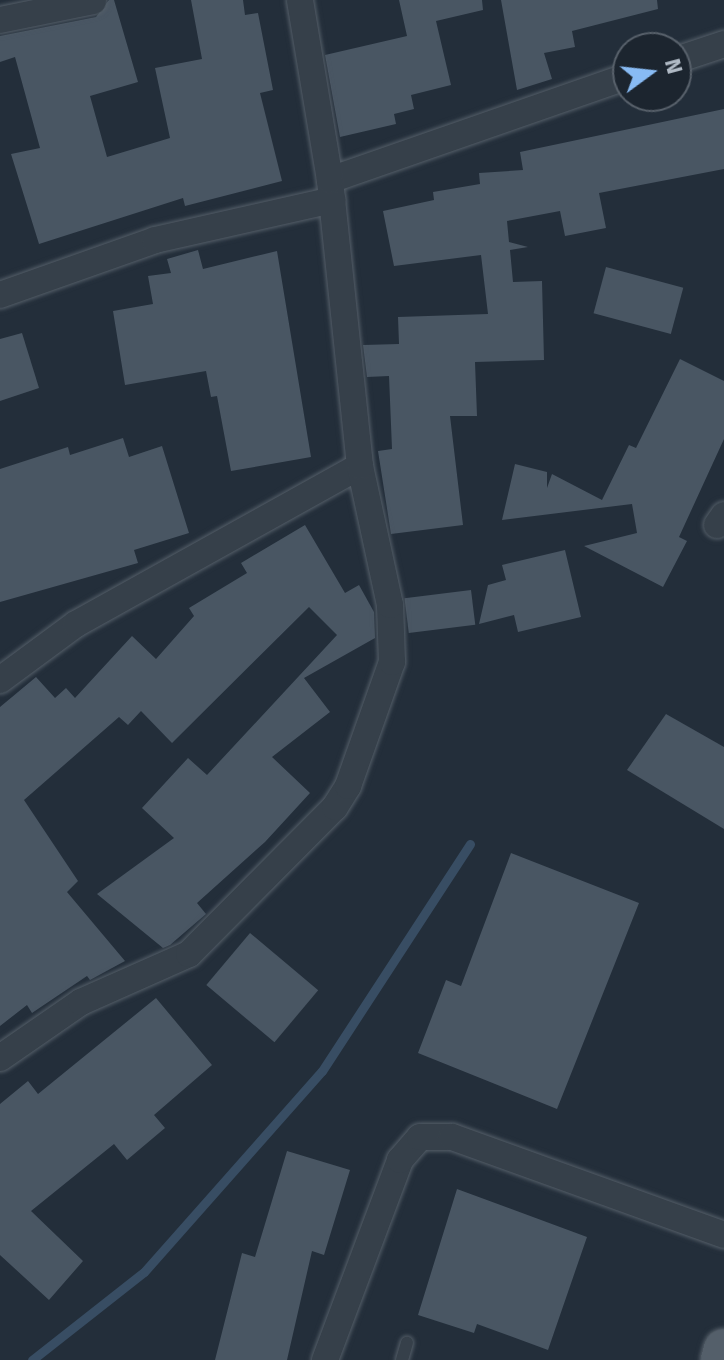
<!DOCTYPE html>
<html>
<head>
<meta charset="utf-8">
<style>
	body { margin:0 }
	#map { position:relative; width:724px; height:1360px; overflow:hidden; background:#232e3a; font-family:"Fira Sans",sans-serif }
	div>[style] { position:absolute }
	.stream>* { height:9px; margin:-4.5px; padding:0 4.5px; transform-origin:4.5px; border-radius:4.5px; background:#384d63 }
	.building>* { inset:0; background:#495663; transform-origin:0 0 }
	.roads { filter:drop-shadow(0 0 2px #545e68) drop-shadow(0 0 2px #545e68) }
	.service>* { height:12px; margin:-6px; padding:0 6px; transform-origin:6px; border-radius:6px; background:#36404a }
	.minor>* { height:26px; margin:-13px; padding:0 13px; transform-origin:13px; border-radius:13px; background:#36404a }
	.primary>* { height:40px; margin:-20px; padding:0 20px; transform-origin:20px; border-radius:20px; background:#545f6a }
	span { translate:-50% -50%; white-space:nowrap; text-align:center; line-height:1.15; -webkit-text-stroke:6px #1c252f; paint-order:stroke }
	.north { position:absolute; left:612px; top:32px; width:80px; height:80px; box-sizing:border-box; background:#1c252f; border:2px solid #58616b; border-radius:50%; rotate:75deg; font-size:22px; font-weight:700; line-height:32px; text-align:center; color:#b1bbc6 }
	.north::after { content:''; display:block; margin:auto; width:28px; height:36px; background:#88bbf4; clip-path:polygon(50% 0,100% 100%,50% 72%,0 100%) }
</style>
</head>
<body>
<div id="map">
	<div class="stream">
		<div style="left:32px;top:1360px;width:142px;rotate:-38.2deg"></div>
		<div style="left:144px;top:1272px;width:268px;rotate:-48.5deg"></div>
		<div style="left:322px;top:1071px;width:271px;rotate:-56.9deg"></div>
	</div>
	<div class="building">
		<div style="clip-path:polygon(109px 0,114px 0,138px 82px,90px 96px,107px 157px,170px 138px,155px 68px,202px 59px,191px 0,243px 0,245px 15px,258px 13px,273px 90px,260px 93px,282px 181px,185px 206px,183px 198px,39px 244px,11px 154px,40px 148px,15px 57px,0 62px,0 36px,96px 17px)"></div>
		<div style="clip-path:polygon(399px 0,482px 0,483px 10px,436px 21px,451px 85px,411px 95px,414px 109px,394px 114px,396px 124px,340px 137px,325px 55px,407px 36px)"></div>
		<div style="clip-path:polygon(501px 0,657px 0,658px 9px,572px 31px,575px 47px,544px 53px,552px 79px,517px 90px)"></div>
		<div style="clip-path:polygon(724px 109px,724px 169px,599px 193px,606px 228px,565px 236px,560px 211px,507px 221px,509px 242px,528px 247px,510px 250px,513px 282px,542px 281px,544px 360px,475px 362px,477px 416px,450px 416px,463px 525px,391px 534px,378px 451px,392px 449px,389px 376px,367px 377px,363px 345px,399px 344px,398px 317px,488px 314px,481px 255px,394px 266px,383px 211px,434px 200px,433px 192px,480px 184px,479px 173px,523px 170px,520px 152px)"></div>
		<div style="clip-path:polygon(198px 250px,203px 269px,277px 251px,311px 457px,231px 471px,217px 396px,211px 397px,206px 371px,125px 385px,113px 311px,153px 304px,148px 276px,171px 273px,167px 259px)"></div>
		<div style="left:606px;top:267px;width:80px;height:48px;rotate:15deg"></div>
		<div style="clip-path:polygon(22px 333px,39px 388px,0 401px,0 339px)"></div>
		<div style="clip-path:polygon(680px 359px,724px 381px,724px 439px,679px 537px,687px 541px,663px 587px,584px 546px,637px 533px,632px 504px,502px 520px,515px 464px,547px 472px,547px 488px,552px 474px,602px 500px,629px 445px,636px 448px)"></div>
		<div style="clip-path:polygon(123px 438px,129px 457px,162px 446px,189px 533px,134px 550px,138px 563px,0 602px,0 469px,68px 447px,70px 455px)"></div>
		<div style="clip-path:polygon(305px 525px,345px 593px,359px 585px,374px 612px,375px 638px,304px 678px,330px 712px,272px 757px,310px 793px,265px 842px,197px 903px,206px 914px,170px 945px,163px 948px,97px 894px,174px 838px,142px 808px,188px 758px,207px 775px,337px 635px,309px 607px,172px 743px,141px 711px,128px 725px,119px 717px,24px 800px,78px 881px,67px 892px,125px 961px,90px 980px,87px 976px,32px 1013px,27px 1005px,0 1026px,0 707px,36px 677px,55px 698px,66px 688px,75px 698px,132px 636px,156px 659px,194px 616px,189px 608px,247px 573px,241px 563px)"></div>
		<div style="clip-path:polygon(565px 550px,581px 617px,518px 632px,514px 615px,479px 624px,488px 585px,506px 580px,502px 565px)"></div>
		<div style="left:471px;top:590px;width:35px;height:67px;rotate:83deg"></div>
		<div style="clip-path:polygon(666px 714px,724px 747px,724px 829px,627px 770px)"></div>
		<div style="clip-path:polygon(511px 853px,639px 903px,557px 1109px,418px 1053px,446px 980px,461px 986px)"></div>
		<div style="left:250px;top:933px;width:89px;height:68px;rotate:40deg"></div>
		<div style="clip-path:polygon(156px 998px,212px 1065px,154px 1115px,165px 1128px,127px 1160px,114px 1144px,31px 1211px,83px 1261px,49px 1300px,0 1255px,0 1104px,28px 1081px,38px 1094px)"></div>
		<div style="clip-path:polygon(287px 1151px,350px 1170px,324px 1255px,312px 1251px,287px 1360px,215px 1360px,242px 1253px,255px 1257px)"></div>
		<div style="clip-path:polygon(457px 1189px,587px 1237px,548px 1350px,477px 1324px,474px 1333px,418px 1315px)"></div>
	</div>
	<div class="roads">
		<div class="service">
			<div style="left:402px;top:1360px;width:18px;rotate:-74deg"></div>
		</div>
		<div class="minor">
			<div style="left:0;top:20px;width:95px;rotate:-11.5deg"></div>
			<div style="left:676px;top:60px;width:51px;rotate:-18.4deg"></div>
			<div style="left:330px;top:180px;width:316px;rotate:-19.2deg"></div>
			<div style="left:0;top:295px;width:164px;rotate:-19.5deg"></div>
			<div style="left:155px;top:240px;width:182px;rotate:-12.7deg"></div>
			<div style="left:717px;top:525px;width:12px;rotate:-55deg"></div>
			<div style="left:0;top:680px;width:94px;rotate:-36.4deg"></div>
			<div style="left:76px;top:624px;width:325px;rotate:-29.1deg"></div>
			<div style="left:0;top:1058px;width:98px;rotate:-34.7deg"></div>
			<div style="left:81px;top:1002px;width:118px;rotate:-24deg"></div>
			<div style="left:189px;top:954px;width:207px;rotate:-45.2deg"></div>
			<div style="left:335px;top:807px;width:25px;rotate:-58deg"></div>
			<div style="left:348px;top:786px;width:132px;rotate:-70.5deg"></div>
			<div style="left:392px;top:662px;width:57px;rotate:-92deg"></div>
			<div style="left:390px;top:605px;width:142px;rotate:-102.2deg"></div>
			<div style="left:360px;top:466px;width:288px;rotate:-96deg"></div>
			<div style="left:330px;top:180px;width:182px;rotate:-99.5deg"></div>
			<div style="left:325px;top:1360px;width:214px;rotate:-69.4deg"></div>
			<div style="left:400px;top:1160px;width:30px;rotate:-49deg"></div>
			<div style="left:420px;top:1137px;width:32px"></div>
			<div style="left:452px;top:1137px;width:289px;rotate:19.8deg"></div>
		</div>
		<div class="primary">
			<div style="left:721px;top:1360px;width:11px;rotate:-75deg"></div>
		</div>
	</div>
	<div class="north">N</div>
</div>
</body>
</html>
